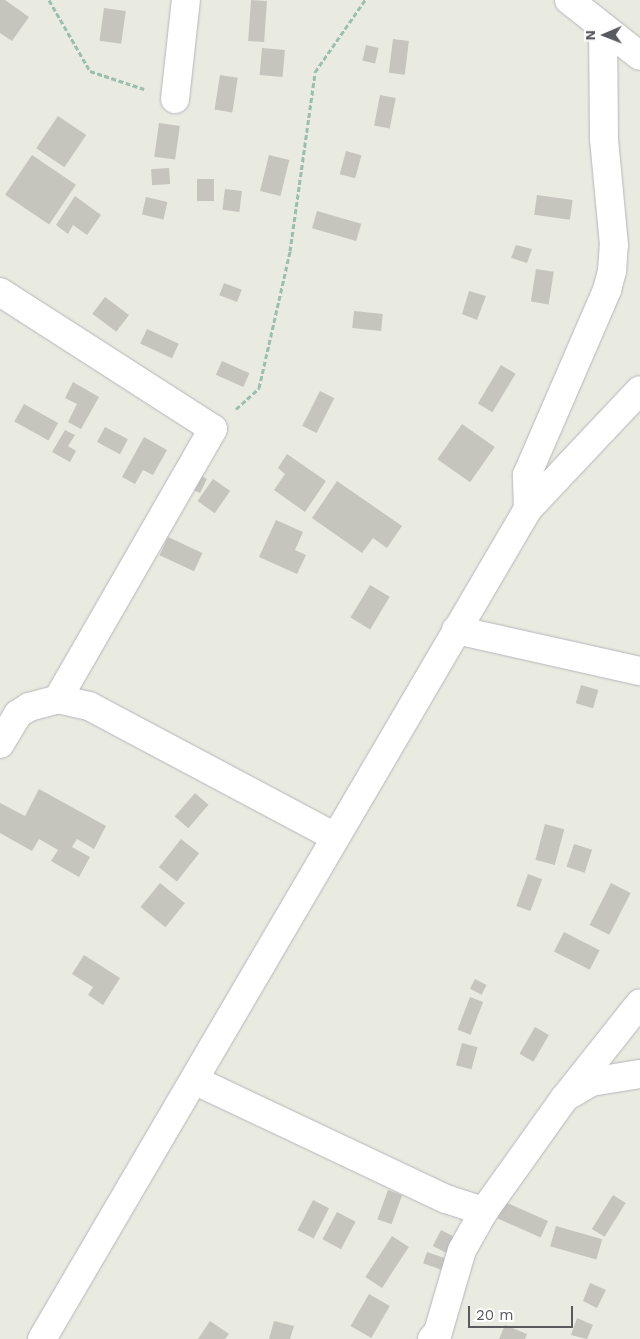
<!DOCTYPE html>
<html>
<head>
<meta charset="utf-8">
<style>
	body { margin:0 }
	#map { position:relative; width:640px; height:1339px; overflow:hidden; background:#e9eae0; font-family:"Work Sans",sans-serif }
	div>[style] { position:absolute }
	.building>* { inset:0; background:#c5c5bd; transform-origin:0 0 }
	.path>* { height:3px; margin-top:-1.5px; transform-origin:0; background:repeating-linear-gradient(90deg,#9abfae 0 5px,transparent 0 7.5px) }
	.roads { filter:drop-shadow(0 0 1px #b6b6bb) drop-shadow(0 0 1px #b6b6bb) }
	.street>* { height:28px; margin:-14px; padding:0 14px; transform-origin:14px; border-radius:14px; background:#fff }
	.secondary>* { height:28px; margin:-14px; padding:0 14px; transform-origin:14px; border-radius:14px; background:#fff }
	span { translate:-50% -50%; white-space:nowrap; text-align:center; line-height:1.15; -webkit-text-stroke:5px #fff; paint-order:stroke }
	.north { position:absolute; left:580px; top:10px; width:50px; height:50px; -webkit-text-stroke:4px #fff; paint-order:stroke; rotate:269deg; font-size:14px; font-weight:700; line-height:20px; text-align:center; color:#595a5f }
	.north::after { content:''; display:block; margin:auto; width:18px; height:22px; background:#595a5f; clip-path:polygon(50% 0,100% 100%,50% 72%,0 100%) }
	.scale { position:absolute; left:468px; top:1306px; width:105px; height:22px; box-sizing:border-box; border:2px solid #595a5f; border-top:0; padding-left:6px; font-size:15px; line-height:18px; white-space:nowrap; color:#595a5f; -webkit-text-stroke:4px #fff; paint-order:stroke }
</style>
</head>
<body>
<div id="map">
	<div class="building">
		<div style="clip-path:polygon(0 0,5px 0,29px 17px,12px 41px,0 33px)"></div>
		<div style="left:251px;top:0;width:16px;height:41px;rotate:4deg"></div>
		<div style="left:104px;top:8px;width:22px;height:33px;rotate:8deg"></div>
		<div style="left:393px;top:39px;width:16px;height:34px;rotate:7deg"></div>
		<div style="left:366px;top:45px;width:13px;height:16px;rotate:13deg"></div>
		<div style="left:262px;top:48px;width:23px;height:27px;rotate:5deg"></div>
		<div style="left:220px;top:75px;width:18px;height:35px;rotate:9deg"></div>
		<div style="left:380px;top:95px;width:16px;height:31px;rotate:11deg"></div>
		<div style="left:58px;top:116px;width:34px;height:39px;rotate:34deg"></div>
		<div style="left:159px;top:123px;width:21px;height:34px;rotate:8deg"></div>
		<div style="left:346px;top:151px;width:16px;height:24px;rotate:15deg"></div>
		<div style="left:32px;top:155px;width:53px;height:48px;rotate:34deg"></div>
		<div style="left:269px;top:155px;width:21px;height:37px;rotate:14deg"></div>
		<div style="left:169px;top:168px;width:16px;height:18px;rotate:86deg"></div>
		<div style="left:197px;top:179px;width:17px;height:22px"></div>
		<div style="left:225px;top:189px;width:17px;height:21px;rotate:7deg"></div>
		<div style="left:537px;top:195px;width:36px;height:20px;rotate:8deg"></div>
		<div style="clip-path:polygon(75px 196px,101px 215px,87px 235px,73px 225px,68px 234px,56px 225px)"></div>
		<div style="left:146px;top:197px;width:22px;height:18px;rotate:13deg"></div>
		<div style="left:317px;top:211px;width:46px;height:18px;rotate:16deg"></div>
		<div style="clip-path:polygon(516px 245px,532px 249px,527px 263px,511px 258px)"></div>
		<div style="left:536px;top:269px;width:18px;height:33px;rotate:9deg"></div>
		<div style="left:224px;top:283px;width:19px;height:13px;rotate:21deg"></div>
		<div style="clip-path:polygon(469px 291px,486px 296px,477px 320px,462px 314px)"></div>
		<div style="left:105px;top:297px;width:30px;height:21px;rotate:37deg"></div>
		<div style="left:354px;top:311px;width:29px;height:17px;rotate:6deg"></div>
		<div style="left:147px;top:329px;width:35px;height:16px;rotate:25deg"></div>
		<div style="left:222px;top:361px;width:30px;height:15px;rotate:24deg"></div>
		<div style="left:501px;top:365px;width:17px;height:45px;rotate:31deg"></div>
		<div style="clip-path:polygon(73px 382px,99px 397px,81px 429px,68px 422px,77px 404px,65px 398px)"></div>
		<div style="left:320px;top:391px;width:16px;height:39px;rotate:27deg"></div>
		<div style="left:24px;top:404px;width:39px;height:20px;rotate:29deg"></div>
		<div style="left:462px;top:424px;width:40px;height:43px;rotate:35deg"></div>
		<div style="left:105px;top:427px;width:26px;height:17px;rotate:28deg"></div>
		<div style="clip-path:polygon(65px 430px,75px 435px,68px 446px,76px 451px,70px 462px,52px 452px)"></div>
		<div style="clip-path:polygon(144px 437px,167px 450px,153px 475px,143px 470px,135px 484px,122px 477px)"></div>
		<div style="clip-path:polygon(287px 454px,326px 481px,305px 512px,274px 490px,285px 474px,278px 468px)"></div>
		<div style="clip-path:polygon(181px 455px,196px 462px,192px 471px,207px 479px,200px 493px,169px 479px)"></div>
		<div style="left:213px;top:479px;width:21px;height:27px;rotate:35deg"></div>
		<div style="clip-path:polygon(337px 481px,402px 526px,387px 548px,373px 538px,362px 553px,312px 518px)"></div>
		<div style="clip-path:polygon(276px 520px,303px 532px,295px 550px,306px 555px,297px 574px,259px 557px)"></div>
		<div style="left:168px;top:537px;width:38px;height:20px;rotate:25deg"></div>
		<div style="left:370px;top:585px;width:23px;height:38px;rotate:31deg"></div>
		<div style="left:581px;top:685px;width:18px;height:19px;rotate:16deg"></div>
		<div style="clip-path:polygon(39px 789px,106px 826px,94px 849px,77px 839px,72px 847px,90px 857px,79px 877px,51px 861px,58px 850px,39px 839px,32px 851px,0 833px,0 803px,25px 816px)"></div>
		<div style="left:195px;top:793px;width:18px;height:31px;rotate:41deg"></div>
		<div style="left:545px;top:824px;width:20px;height:37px;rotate:15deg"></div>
		<div style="left:181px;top:839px;width:23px;height:36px;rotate:38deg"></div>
		<div style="left:574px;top:844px;width:19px;height:24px;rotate:18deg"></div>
		<div style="left:528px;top:874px;width:15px;height:34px;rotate:20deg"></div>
		<div style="left:160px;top:883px;width:32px;height:31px;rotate:39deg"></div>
		<div style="left:611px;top:883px;width:22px;height:47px;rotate:27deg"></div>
		<div style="left:564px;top:932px;width:40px;height:22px;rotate:27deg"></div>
		<div style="clip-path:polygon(84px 955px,120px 978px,103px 1005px,88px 995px,93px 987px,72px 974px)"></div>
		<div style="left:475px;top:979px;width:13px;height:11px;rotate:27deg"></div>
		<div style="left:470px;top:997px;width:14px;height:35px;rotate:21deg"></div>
		<div style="left:535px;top:1027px;width:16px;height:31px;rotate:30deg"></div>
		<div style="left:462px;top:1043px;width:16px;height:23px;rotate:15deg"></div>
		<div style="left:388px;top:1190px;width:15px;height:31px;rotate:20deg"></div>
		<div style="left:613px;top:1195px;width:15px;height:40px;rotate:32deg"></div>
		<div style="left:313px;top:1200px;width:18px;height:34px;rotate:27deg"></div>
		<div style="left:505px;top:1202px;width:47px;height:18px;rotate:24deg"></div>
		<div style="left:337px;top:1212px;width:21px;height:31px;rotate:28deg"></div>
		<div style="left:556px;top:1226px;width:48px;height:21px;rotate:16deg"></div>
		<div style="left:441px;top:1230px;width:16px;height:18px;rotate:27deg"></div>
		<div style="left:392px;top:1236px;width:20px;height:49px;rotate:33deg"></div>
		<div style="left:427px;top:1252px;width:24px;height:12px;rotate:19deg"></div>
		<div style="clip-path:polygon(590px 1283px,606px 1290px,597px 1308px,583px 1301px)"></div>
		<div style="left:369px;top:1294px;width:24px;height:37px;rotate:30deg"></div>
		<div style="clip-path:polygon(577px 1318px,593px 1325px,587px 1339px,571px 1335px)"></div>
		<div style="clip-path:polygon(210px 1321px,229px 1334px,225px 1339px,198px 1339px)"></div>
		<div style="clip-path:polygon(274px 1321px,294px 1326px,290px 1339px,269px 1339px)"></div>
		<div style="clip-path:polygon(505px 1325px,527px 1334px,525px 1339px,499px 1339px)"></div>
	</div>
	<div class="path">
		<div style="left:49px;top:0;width:82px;rotate:60deg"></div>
		<div style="left:90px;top:71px;width:57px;rotate:18.4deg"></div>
		<div style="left:236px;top:409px;width:31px;rotate:-42deg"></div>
		<div style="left:259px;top:388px;width:140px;rotate:-77.2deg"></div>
		<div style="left:290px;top:251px;width:181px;rotate:-82deg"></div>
		<div style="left:315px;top:72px;width:88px;rotate:-55.2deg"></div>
	</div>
	<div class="roads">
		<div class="street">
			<div style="left:175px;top:99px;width:100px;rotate:-83.7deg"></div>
			<div style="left:0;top:292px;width:253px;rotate:32.7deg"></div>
			<div style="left:213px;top:429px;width:311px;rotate:119.9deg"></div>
			<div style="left:528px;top:509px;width:34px;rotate:-92deg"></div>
			<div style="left:527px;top:475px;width:202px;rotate:-66.6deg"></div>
			<div style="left:607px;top:290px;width:20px;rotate:-75deg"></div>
			<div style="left:612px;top:271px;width:26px;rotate:-86deg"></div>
			<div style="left:614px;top:245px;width:106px;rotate:-95.4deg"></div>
			<div style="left:604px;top:139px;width:112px;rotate:-90.5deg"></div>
			<div style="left:456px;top:630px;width:189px;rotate:12.6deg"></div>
			<div style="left:0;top:744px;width:35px;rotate:-59deg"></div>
			<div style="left:18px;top:714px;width:13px;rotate:-32deg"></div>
			<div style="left:29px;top:707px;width:30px;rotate:-15deg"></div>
			<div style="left:58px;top:699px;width:32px;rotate:13deg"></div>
			<div style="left:89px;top:706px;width:279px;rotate:28deg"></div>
			<div style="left:194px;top:1080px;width:279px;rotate:25.3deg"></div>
			<div style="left:446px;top:1199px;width:40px;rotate:18deg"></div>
			<div style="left:571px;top:1094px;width:23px;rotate:-31deg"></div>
			<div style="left:591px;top:1082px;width:50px;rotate:-9.3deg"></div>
			<div style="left:42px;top:1339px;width:962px;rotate:-59.65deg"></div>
			<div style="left:528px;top:509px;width:163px;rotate:-46.7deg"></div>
			<div style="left:432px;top:1339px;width:9px;rotate:-49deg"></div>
			<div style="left:438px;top:1332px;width:85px;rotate:-73.7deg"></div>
			<div style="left:462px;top:1250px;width:45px;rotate:-60.6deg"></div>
			<div style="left:484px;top:1211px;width:138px;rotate:-54.5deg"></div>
			<div style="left:564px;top:1099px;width:122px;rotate:-51.6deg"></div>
		</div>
		<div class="secondary">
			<div style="left:569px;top:0;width:90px;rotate:38.3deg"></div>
		</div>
	</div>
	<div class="north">N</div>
	<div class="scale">20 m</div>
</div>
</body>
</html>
